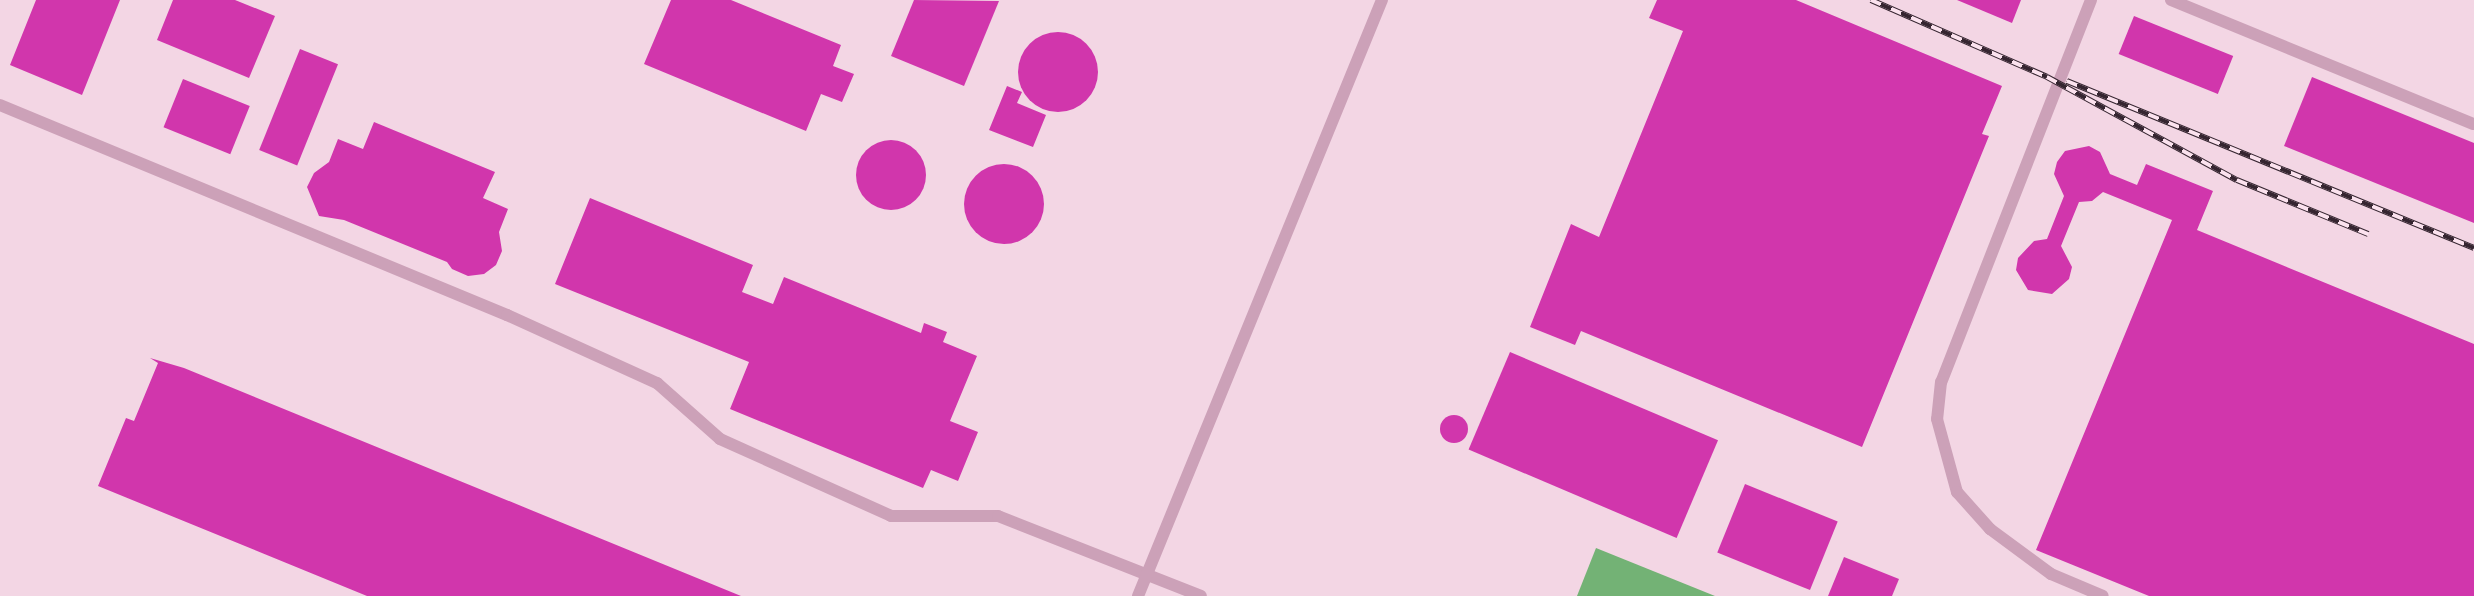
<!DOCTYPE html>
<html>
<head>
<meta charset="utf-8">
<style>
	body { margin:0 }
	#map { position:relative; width:2474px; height:596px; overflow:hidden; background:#f3d6e4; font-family:"Roboto Condensed",sans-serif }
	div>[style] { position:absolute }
	.water>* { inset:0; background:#73b275 }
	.building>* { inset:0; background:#d136ac; transform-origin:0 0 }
	.round { border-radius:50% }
	.minor>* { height:12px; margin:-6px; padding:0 6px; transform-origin:6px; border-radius:6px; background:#cca1b8 }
	.rail>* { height:5.5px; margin-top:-2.75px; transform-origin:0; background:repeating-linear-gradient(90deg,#fbe2ee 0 11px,#352530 0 22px); box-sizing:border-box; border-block:1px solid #352530 }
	span { translate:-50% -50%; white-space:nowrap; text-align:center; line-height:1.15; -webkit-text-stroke:5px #fbe2ee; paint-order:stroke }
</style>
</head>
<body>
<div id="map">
	<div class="water">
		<div style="clip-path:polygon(1596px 548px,1715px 596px,1577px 596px)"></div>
	</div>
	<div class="building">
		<div style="clip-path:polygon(36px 0,120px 0,82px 95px,10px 65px)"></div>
		<div style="clip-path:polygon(173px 0,235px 0,275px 16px,249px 78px,157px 40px)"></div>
		<div style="clip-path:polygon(671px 0,731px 0,841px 45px,833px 66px,854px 74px,842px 102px,821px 94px,806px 131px,644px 64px)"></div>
		<div style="clip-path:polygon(914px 0,999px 1px,964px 86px,891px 56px)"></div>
		<div style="clip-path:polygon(1657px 0,1796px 0,2002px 86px,1982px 134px,1989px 136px,1862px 447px,1581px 331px,1575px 345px,1530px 327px,1571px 224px,1599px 237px,1683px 31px,1649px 18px)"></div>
		<div style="clip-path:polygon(1957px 0,2021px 0,2012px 23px)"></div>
		<div style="left:2134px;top:16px;width:107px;height:41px;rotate:22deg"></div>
		<div class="round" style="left:1018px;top:32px;width:80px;height:80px"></div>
		<div style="left:300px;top:49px;width:41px;height:109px;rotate:22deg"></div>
		<div style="clip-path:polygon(2312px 77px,2474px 143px,2474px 223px,2284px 146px)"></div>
		<div style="left:183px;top:79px;width:72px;height:52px;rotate:22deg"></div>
		<div style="clip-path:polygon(1007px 86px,1022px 92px,1017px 103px,1046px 115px,1033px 147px,989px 130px)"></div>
		<div style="clip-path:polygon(374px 122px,495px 172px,483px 198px,508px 209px,499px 232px,502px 251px,496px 265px,484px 274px,468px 276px,452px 269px,447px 262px,344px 220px,319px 216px,307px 187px,314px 173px,329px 162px,338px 139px,363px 149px)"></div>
		<div class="round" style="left:856px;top:140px;width:70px;height:70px"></div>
		<div style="clip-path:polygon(2089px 146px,2100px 152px,2110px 174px,2137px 185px,2146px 164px,2213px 191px,2197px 230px,2474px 344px,2474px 596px,2149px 596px,2036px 550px,2172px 220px,2103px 192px,2092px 201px,2079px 202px,2061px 246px,2072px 267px,2069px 279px,2052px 294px,2028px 290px,2016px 270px,2018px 258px,2034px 241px,2047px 239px,2064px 196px,2054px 174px,2057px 162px,2065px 151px)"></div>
		<div class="round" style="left:964px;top:164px;width:80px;height:80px"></div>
		<div style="clip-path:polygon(590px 198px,753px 265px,742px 292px,773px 304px,784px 277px,921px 333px,924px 323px,947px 332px,943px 342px,977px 356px,950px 421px,978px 432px,958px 481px,931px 470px,923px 488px,730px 409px,749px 362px,555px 284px)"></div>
		<div style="left:1510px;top:352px;width:226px;height:106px;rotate:23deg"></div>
		<div style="clip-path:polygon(150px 358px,184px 368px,741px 596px,367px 596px,98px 486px,126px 418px,134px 421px,158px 363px)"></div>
		<div class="round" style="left:1440px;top:415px;width:28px;height:28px"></div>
		<div style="left:1745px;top:484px;width:100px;height:74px;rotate:22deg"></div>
		<div style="clip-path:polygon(1844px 557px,1899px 579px,1892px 596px,1828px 596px)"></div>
	</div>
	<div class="minor">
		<div style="left:2091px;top:0;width:410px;rotate:111.4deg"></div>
		<div style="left:1941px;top:382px;width:37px;rotate:96deg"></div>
		<div style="left:1937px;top:419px;width:76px;rotate:74.7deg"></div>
		<div style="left:1957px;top:492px;width:50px;rotate:48.3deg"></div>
		<div style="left:1990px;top:529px;width:76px;rotate:36.4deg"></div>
		<div style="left:2051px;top:574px;width:56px;rotate:22.9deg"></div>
		<div style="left:2171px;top:0;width:327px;rotate:22.3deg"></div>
		<div style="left:0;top:105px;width:549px;rotate:22.5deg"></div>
		<div style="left:507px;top:315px;width:165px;rotate:24.4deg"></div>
		<div style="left:657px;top:383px;width:84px;rotate:41.6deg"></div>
		<div style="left:720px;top:439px;width:188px;rotate:24.2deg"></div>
		<div style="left:891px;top:516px;width:107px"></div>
		<div style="left:998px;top:516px;width:218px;rotate:21.5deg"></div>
		<div style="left:1138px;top:596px;width:644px;rotate:-67.74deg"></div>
	</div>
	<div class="rail">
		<div style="left:1871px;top:0;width:192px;rotate:23.6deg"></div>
		<div style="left:2047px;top:77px;width:216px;rotate:28.5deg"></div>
		<div style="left:2237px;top:180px;width:142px;rotate:22.4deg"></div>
		<div style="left:2067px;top:81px;width:440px;rotate:22.3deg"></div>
	</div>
</div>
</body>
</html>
